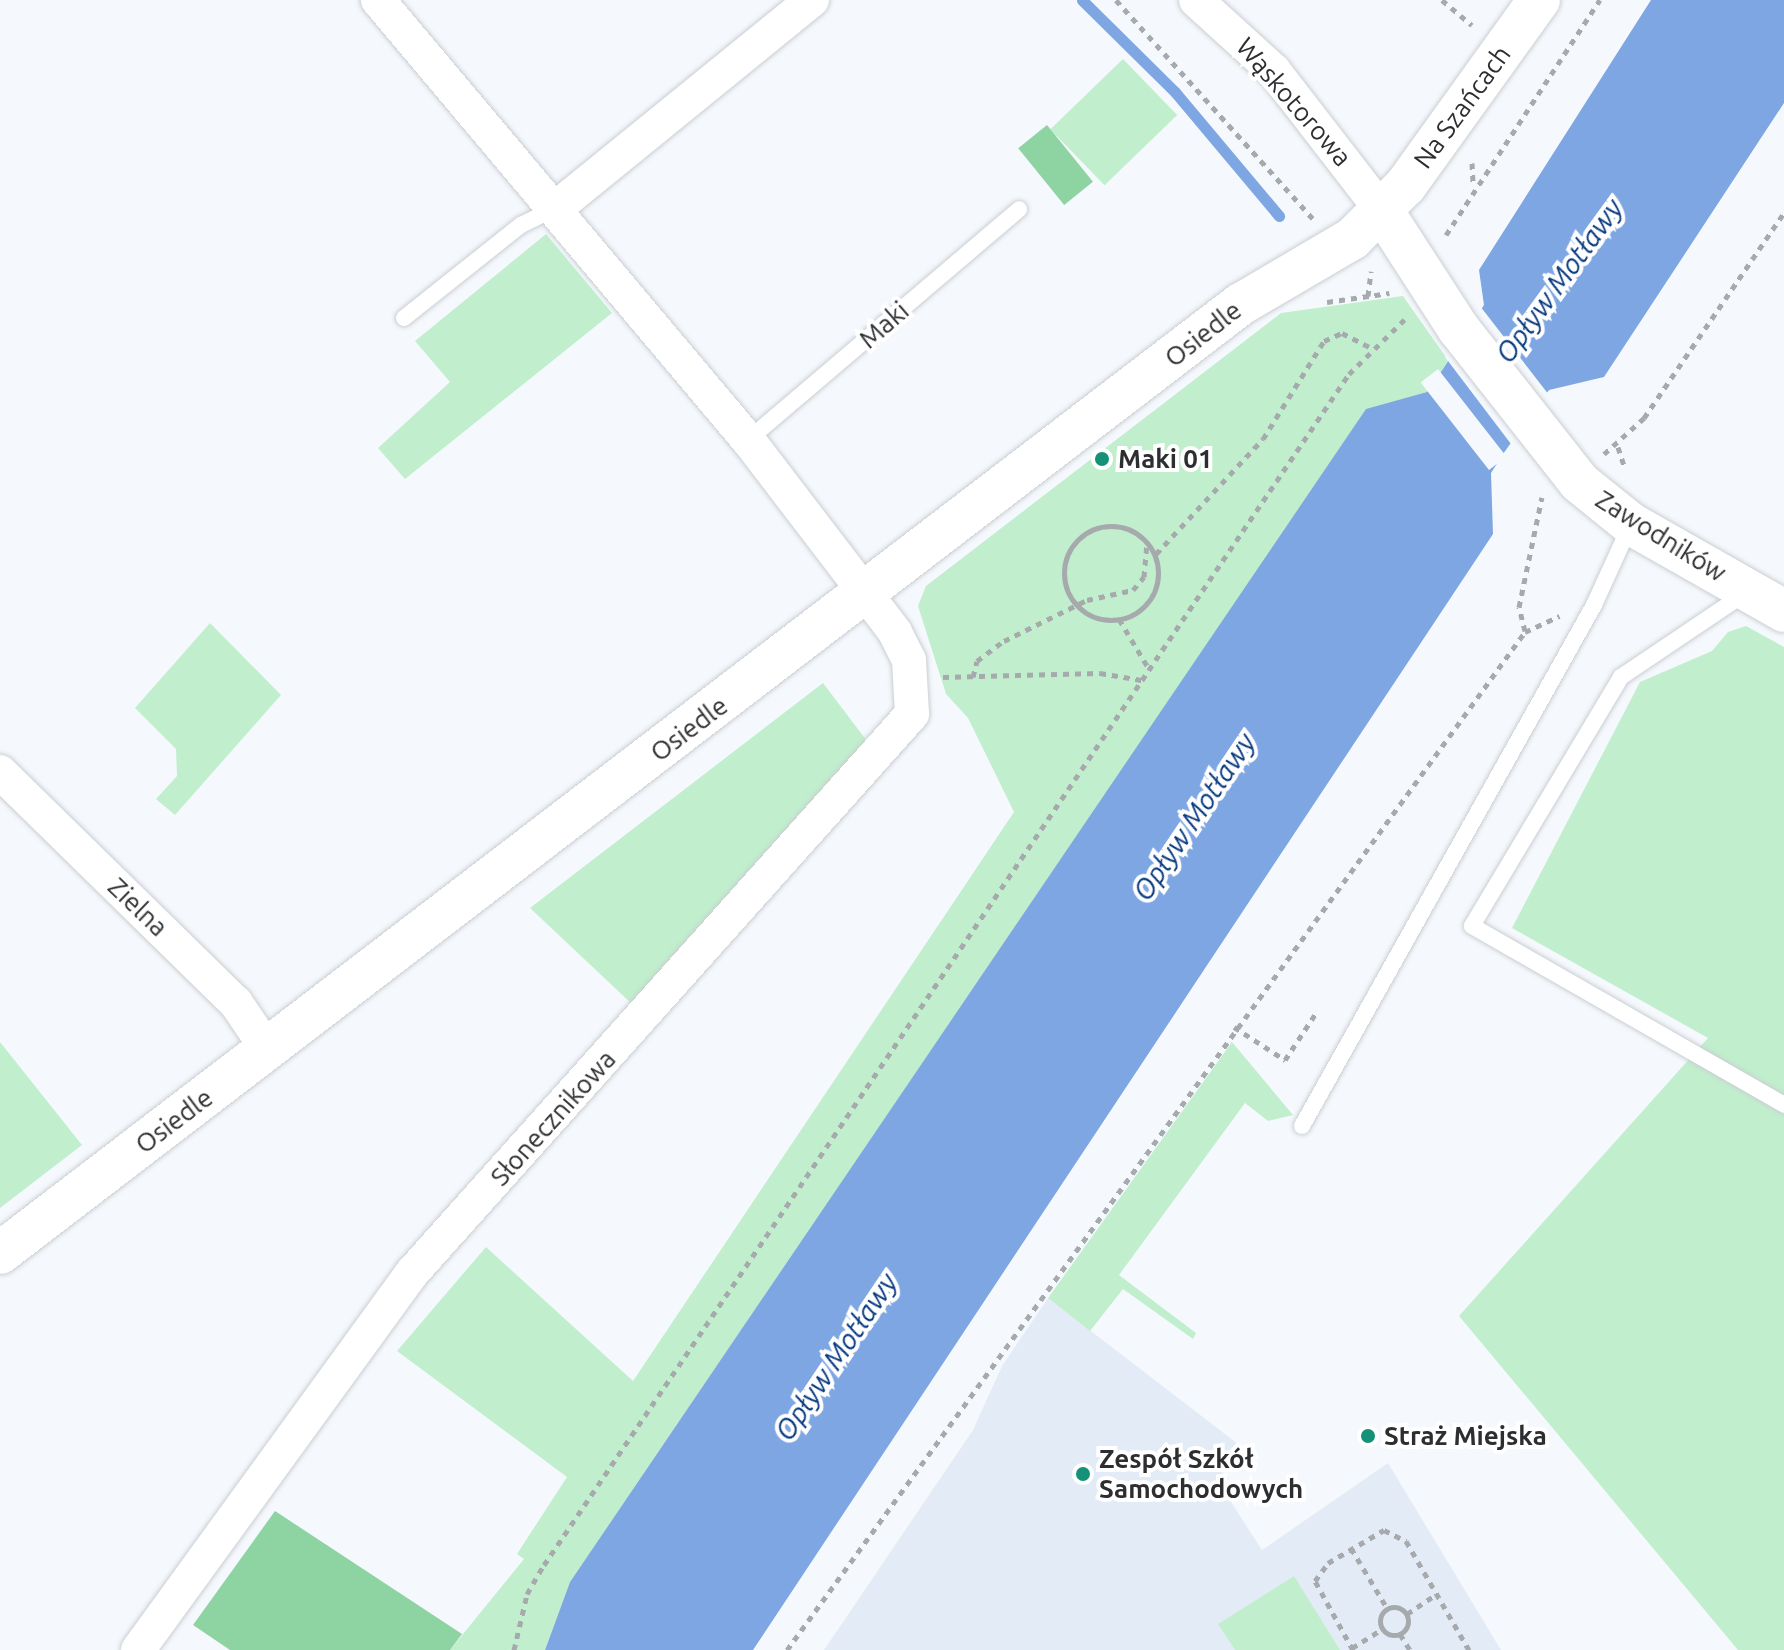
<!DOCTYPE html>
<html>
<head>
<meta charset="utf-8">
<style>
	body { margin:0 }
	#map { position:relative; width:1784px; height:1650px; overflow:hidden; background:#f5f9fd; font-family:Ubuntu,sans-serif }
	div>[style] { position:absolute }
	.built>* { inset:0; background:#e3ecf6 }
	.green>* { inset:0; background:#c1efcd; transform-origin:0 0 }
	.forest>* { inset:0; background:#8ed3a2; transform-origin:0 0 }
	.water>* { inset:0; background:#7ea6e2 }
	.pier>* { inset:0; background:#f5f9fd; transform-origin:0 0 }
	.stream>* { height:11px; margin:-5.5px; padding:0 5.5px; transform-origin:5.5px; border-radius:5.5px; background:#7ea6e2 }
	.path>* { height:5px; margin-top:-2.5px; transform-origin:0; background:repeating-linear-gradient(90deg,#a7aaad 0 6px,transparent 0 12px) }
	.path>.ring { margin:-2.5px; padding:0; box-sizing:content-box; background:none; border:5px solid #a7aaad; border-radius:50% }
	.roads { filter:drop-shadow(0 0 2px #caced2) drop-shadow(0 0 2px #caced2) }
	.service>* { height:16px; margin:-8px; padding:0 8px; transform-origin:8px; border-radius:8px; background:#fff }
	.minor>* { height:34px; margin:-17px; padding:0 17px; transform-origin:17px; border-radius:17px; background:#fff }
	.tertiary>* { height:42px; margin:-21px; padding:0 21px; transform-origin:21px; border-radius:21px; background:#fff }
	.dots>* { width:22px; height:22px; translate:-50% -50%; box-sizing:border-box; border:4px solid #fff; border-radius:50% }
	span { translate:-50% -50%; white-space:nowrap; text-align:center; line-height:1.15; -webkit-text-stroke:8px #fff; paint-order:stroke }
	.street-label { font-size:26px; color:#2d2e30 }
	.poi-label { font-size:26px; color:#2d2e30; font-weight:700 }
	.left { translate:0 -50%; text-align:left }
	.water-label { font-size:28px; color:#083a80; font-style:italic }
</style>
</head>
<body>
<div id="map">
	<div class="built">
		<div style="clip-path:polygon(1048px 1298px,1238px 1444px,1219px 1470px,1229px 1478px,1222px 1488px,1262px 1550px,1388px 1463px,1501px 1650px,824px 1650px,973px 1430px,1002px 1366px)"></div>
	</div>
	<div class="green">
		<div style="left:1123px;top:59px;width:78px;height:101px;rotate:46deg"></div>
		<div style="clip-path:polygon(546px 234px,612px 313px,405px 479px,378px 448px,450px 382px,415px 341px)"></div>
		<div style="clip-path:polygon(1403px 296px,1448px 360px,1441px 372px,1427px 392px,1366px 410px,570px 1582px,545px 1650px,450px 1650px,524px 1559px,517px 1554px,567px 1477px,397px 1351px,486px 1247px,633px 1381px,1014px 812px,968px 718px,946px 694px,918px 606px,926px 586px,1281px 313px)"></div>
		<div style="clip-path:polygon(210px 623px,281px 695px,175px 815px,156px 799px,177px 776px,176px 749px,135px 708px)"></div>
		<div style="clip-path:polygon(1746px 626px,1784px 647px,1784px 1650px,1738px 1650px,1459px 1316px,1708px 1038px,1512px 928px,1640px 682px,1712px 651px,1728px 632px)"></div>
		<div style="clip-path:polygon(823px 683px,870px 745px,632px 1004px,530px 908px)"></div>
		<div style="clip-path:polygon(0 1042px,82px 1145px,0 1208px)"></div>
		<div style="clip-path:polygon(1232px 1042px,1293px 1115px,1268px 1121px,1245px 1103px,1119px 1275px,1196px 1333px,1193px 1339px,1123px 1289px,1090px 1331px,1048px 1298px)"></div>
		<div style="clip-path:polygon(1294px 1576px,1340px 1650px,1235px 1650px,1218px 1624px)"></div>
	</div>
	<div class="forest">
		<div style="left:1047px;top:125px;width:73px;height:37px;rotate:51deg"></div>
		<div style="clip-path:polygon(275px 1511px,462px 1634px,450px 1650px,230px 1650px,193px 1625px)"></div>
	</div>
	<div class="water">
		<div style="clip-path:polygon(1651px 0,1784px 0,1784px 103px,1604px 377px,1549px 390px,1503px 454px,1491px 473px,1493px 534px,753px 1650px,545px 1650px,570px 1582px,1366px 409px,1427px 392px,1441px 372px,1484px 305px,1479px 270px)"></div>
	</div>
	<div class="pier">
		<div style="clip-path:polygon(1480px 306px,1549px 395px,1511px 444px,1445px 357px)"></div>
		<div style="left:1438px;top:369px;width:111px;height:22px;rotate:52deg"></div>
	</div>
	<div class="stream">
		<div style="left:1082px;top:0;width:131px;rotate:44.7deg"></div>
		<div style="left:1175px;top:92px;width:162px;rotate:50deg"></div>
	</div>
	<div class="path">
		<div style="left:1116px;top:0;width:295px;rotate:48deg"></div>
		<div style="left:1442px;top:0;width:39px;rotate:40deg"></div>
		<div style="left:1472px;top:163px;width:22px;rotate:87deg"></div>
		<div style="left:1446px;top:235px;width:281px;rotate:-56.8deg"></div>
		<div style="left:1368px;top:296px;width:25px;rotate:-83deg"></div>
		<div style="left:1327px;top:302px;width:63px;rotate:-8.3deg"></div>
		<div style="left:1618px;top:447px;width:20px;rotate:72deg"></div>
		<div style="left:1604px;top:454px;width:54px;rotate:-42deg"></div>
		<div style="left:1644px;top:418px;width:248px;rotate:-55.7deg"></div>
		<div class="ring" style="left:1064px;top:526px;width:89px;height:89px"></div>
		<div style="left:1156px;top:554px;width:157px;rotate:-47.1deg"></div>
		<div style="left:1263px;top:439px;width:115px;rotate:-58.1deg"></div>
		<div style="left:1324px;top:341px;width:20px;rotate:-24deg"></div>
		<div style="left:1342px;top:333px;width:35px;rotate:27deg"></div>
		<div style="left:1119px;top:619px;width:58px;rotate:59deg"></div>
		<div style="left:1525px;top:631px;width:25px;rotate:-104deg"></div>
		<div style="left:1519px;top:607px;width:112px;rotate:-78.2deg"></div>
		<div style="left:943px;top:677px;width:157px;rotate:-1.5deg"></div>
		<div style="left:1100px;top:673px;width:42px;rotate:9.7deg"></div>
		<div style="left:973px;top:677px;width:16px;rotate:-76deg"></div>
		<div style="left:977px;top:661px;width:34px;rotate:-37deg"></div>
		<div style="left:1004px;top:641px;width:93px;rotate:-26.3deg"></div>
		<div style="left:1087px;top:600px;width:47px;rotate:-12.3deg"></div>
		<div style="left:1133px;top:590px;width:17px;rotate:-50deg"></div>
		<div style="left:1144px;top:577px;width:32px;rotate:-85deg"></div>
		<div style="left:1234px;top:1027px;width:61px;rotate:32.9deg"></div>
		<div style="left:1285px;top:1060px;width:56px;rotate:-56.6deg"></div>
		<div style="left:1351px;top:1548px;width:70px;rotate:59deg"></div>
		<div class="ring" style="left:1380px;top:1607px;width:23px;height:23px"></div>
		<div style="left:1407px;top:1614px;width:36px;rotate:-34deg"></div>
		<div style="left:1400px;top:1634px;width:19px;rotate:58deg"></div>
		<div style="left:1352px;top:1648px;width:36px;rotate:-32deg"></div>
		<div style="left:514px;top:1650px;width:57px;rotate:-76.9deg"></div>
		<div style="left:527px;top:1594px;width:34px;rotate:-60deg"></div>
		<div style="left:544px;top:1565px;width:1438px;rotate:-55.95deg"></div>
		<div style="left:1349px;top:374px;width:80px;rotate:-44.5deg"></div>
		<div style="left:787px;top:1650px;width:1257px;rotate:-54.06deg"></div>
		<div style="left:1525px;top:632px;width:38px;rotate:-25deg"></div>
		<div style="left:1353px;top:1650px;width:79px;rotate:-118.8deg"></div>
		<div style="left:1315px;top:1581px;width:22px;rotate:-54deg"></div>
		<div style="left:1328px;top:1563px;width:65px;rotate:-30.5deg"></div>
		<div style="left:1384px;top:1530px;width:25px;rotate:27deg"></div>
		<div style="left:1406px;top:1541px;width:126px;rotate:60deg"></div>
	</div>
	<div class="roads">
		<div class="service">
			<div style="left:404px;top:318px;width:149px;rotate:-38.5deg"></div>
			<div style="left:521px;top:225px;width:39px;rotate:-26deg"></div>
			<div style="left:748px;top:440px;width:356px;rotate:-40.4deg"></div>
			<div style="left:1747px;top:592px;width:152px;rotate:146deg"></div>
			<div style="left:1621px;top:677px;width:290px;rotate:120.9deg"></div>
			<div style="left:1472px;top:926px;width:360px;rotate:29.8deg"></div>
			<div style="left:1302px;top:1126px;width:597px;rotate:-60.73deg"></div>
			<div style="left:1594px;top:605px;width:87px;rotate:-65.5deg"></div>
		</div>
		<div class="minor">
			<div style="left:1196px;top:0;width:105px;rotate:42.3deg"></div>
			<div style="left:1274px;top:71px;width:178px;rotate:52.3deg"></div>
			<div style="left:556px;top:208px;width:330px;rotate:-39.1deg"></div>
			<div style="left:0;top:772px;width:330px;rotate:44.4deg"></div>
			<div style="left:236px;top:1003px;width:57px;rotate:55.8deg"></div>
			<div style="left:138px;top:1650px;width:466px;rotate:-54deg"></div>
			<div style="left:412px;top:1273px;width:750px;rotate:-48.19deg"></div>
			<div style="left:912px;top:714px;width:54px;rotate:-93.2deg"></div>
			<div style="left:909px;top:660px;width:31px;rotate:-117deg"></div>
			<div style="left:895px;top:632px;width:242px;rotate:-127.4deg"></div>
			<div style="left:748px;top:440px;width:575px;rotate:-130.06deg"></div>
		</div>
		<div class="tertiary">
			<div style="left:1383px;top:212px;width:138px;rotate:57.1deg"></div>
			<div style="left:1458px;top:328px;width:196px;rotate:51.8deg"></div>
			<div style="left:1579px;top:482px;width:67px;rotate:38.9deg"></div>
			<div style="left:1631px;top:524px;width:176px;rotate:29.6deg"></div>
			<div style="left:0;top:1253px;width:1562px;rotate:-37.41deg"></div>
			<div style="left:1241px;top:304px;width:129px;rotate:-30.4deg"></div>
			<div style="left:1352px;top:239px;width:76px;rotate:-45deg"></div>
			<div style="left:1406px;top:185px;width:228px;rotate:-54.3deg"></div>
		</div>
	</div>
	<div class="dots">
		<div style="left:1102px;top:459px;background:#159177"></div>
		<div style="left:1368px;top:1436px;background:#159177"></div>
		<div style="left:1083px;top:1474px;background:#159177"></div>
	</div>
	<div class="street-label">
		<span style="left:1294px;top:102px;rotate:49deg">Wąskotorowa</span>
		<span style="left:1462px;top:107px;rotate:-54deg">Na Szańcach</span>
		<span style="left:884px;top:325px;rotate:-41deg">Maki</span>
		<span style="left:1203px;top:334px;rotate:-38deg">Osiedle</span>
		<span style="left:1661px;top:536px;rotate:32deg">Zawodników</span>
		<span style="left:689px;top:729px;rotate:-37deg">Osiedle</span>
		<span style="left:138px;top:907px;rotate:44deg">Zielna</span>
		<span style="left:553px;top:1118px;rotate:-48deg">Słonecznikowa</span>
		<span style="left:174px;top:1121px;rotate:-37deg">Osiedle</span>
	</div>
	<div class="poi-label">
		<span class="left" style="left:1118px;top:459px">Maki 01</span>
		<span class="left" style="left:1384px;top:1436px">Straż Miejska</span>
		<span class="left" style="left:1099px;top:1474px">Zespół Szkół<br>Samochodowych</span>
	</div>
	<div class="water-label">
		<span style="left:1559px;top:281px;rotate:-54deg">Opływ Motławy</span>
		<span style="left:1194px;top:817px;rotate:-56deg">Opływ Motławy</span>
		<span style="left:836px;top:1357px;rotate:-56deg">Opływ Motławy</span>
	</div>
</div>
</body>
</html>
